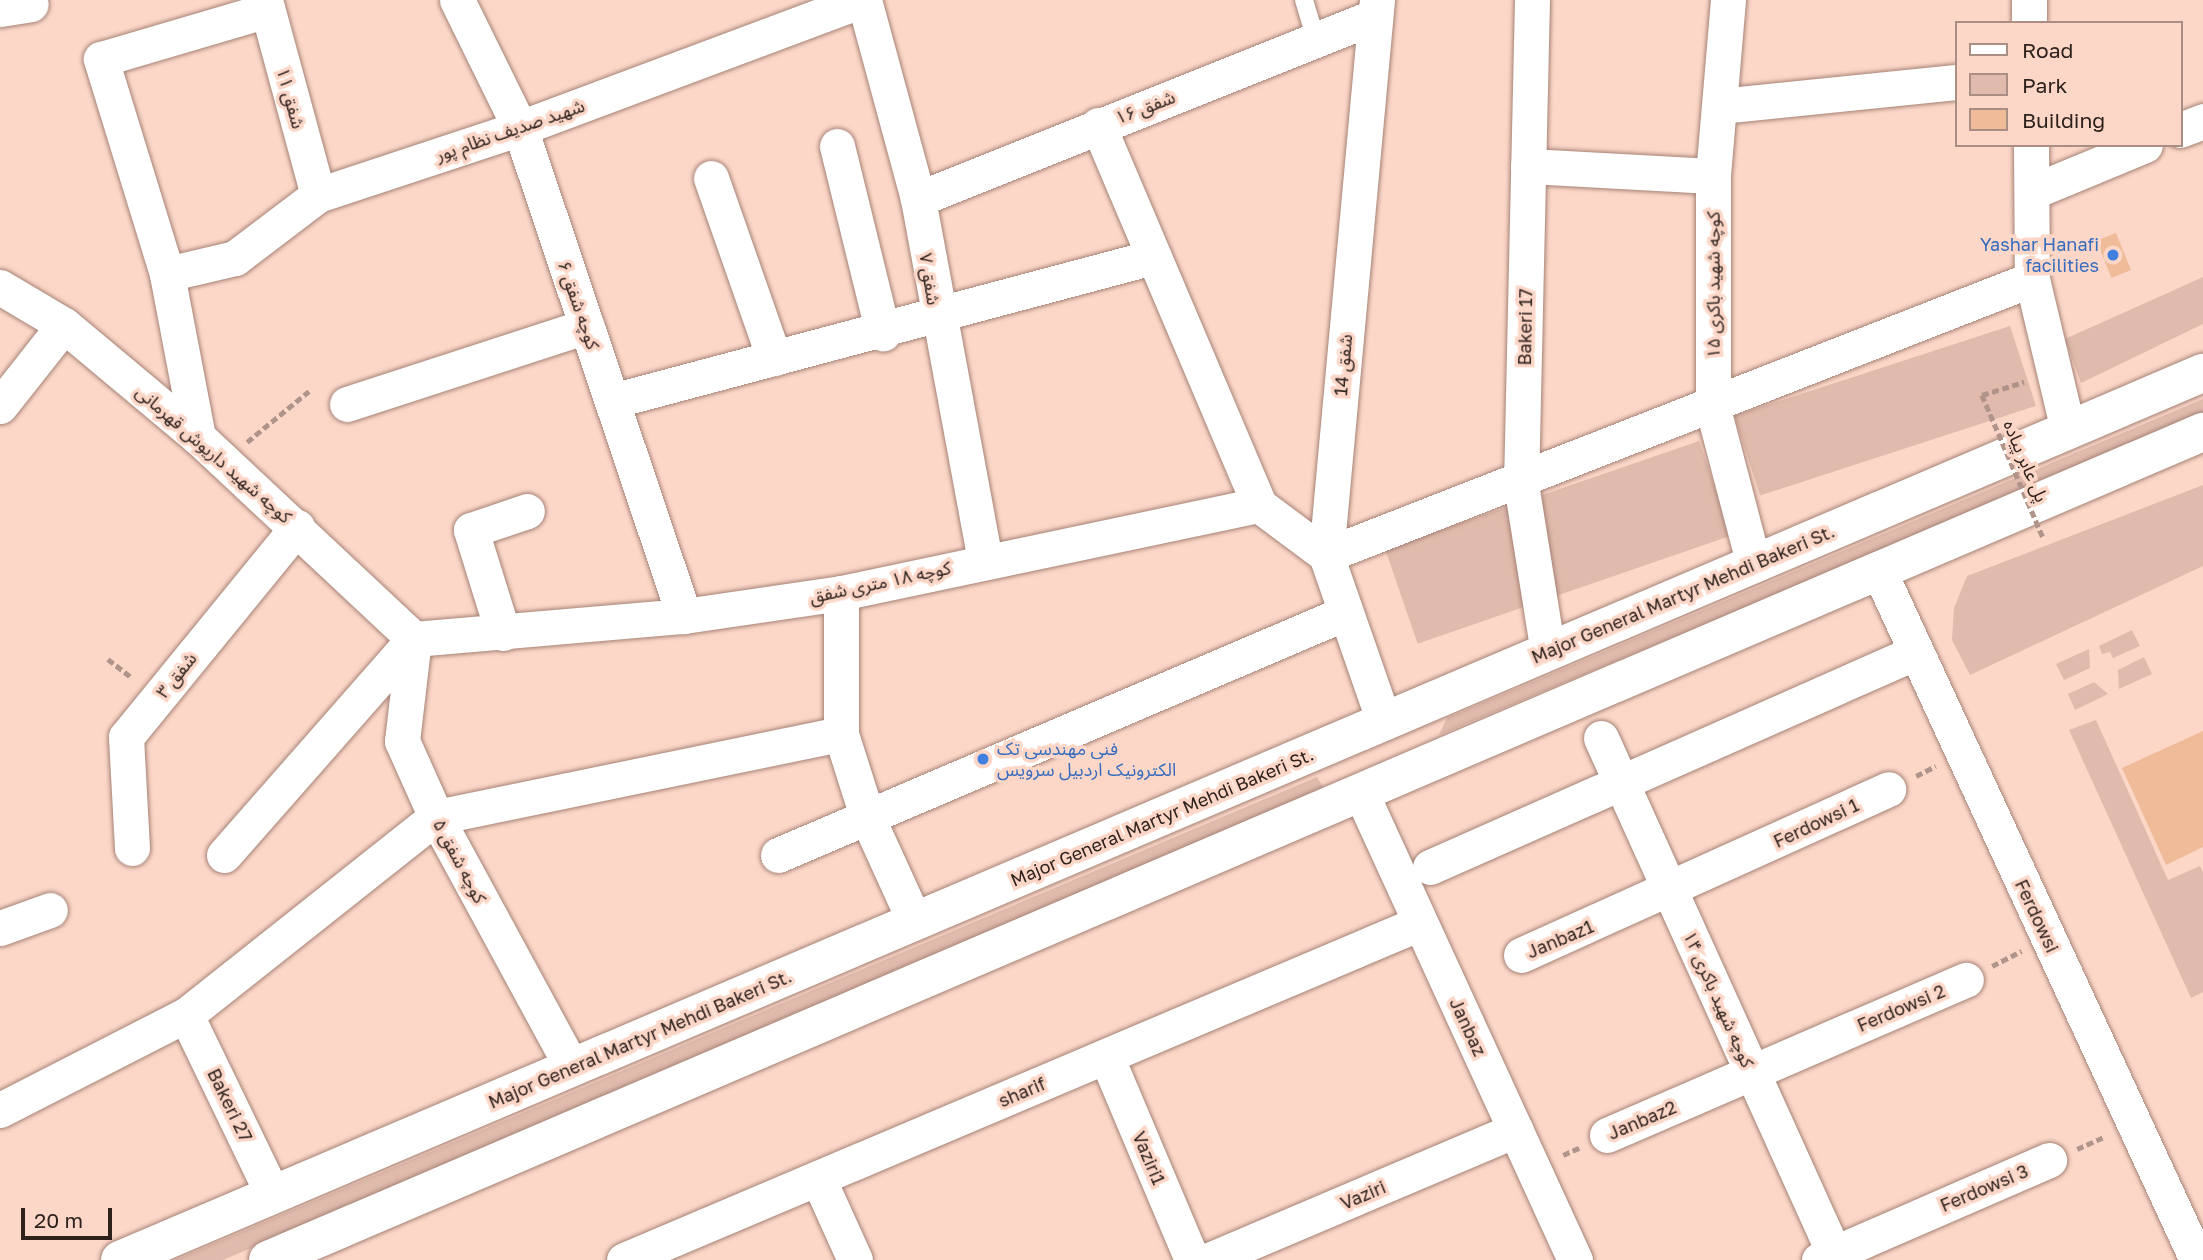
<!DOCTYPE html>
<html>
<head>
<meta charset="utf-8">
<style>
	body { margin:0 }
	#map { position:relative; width:2203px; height:1260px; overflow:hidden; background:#fcd7c8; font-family:"Golos Text","Noto Sans Arabic",sans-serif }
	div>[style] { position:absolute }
	.green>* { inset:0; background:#e0baac; transform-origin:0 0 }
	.building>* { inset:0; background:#efbb98; transform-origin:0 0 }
	.path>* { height:4.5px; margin-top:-2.25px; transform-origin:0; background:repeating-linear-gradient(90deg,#b09489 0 7px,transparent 0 10.5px) }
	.roads { filter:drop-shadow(0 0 2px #a58376) drop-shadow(0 0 2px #a58376) }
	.service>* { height:18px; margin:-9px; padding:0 9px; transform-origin:9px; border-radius:9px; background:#fff }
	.minor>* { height:35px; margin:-17.5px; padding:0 17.5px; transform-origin:17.5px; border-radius:17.5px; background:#fff }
	.secondary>* { height:38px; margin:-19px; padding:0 19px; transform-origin:19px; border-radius:19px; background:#fff }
	.path-bridge>* { height:4.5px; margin-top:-2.25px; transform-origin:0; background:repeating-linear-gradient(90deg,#b09489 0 7px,transparent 0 10.5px) }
	.dots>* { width:19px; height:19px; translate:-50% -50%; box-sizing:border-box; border:4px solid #fcd7c8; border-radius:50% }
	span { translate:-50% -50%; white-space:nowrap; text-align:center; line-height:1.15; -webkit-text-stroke:7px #fcd7c8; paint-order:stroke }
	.street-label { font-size:18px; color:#2e211c }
	.shop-label { font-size:18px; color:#366cbe }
	.right { translate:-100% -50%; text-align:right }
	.left { translate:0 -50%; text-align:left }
	.legend { position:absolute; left:1955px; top:21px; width:228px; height:126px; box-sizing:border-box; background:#fcd7c8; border:2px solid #aa8e83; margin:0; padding:9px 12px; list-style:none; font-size:21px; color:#2e211c }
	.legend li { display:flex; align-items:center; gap:14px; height:35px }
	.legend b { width:35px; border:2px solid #aa8e83 }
	.scale { position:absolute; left:21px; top:1208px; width:91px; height:32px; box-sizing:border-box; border:4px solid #2e211c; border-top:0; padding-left:9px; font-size:21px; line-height:24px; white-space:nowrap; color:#2e211c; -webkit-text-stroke:5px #fcd7c8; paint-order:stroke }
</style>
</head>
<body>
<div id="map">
	<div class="green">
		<div style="clip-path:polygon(2203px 277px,2203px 324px,2081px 383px,2065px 339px)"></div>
		<div style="left:2010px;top:326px;width:84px;height:290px;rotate:72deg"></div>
		<div style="clip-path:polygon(2203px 399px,2203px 416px,1439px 735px,1447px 718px)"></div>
		<div style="left:1699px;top:441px;width:100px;height:332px;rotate:71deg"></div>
		<div style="clip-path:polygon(2203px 485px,2203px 566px,1970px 675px,1952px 640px,1954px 608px,1967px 576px)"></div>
		<div style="clip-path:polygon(2132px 630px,2140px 646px,2113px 658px,2110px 652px,2102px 654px,2099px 646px)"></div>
		<div style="clip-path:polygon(2089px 649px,2090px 668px,2064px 680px,2056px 664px)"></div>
		<div style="clip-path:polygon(2144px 657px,2152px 674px,2119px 689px,2118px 670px)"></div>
		<div style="clip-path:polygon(2094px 682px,2108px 694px,2075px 710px,2068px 694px)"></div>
		<div style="clip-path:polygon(2096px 720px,2168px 880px,2200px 866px,2203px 872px,2203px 992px,2191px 998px,2069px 730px)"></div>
		<div style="clip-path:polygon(1317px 777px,1325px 790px,223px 1260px,175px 1260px)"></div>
	</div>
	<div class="building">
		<div style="left:2116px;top:233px;width:40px;height:21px;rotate:68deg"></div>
		<div style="clip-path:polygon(2203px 731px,2203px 847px,2166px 865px,2122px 768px)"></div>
	</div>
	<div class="path">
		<div style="left:1982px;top:395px;width:44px;rotate:-17.2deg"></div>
		<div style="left:247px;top:442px;width:80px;rotate:-39.4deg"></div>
		<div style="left:108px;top:659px;width:31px;rotate:38deg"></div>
		<div style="left:1916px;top:776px;width:22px;rotate:-27deg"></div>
		<div style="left:1992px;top:966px;width:33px;rotate:-27deg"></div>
		<div style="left:2077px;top:1149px;width:30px;rotate:-24deg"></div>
		<div style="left:1563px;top:1155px;width:20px;rotate:-24deg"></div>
	</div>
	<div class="roads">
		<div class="service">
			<div style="left:1304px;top:0;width:42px;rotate:73.3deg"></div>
		</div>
		<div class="minor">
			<div style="left:265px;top:0;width:202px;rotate:74.8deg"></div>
			<div style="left:457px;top:0;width:143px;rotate:63.8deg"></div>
			<div style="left:520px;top:128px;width:515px;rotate:71.42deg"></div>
			<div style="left:864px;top:0;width:206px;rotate:74.8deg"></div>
			<div style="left:918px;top:199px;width:368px;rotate:79.5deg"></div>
			<div style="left:1377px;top:0;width:557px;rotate:95.25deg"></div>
			<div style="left:1326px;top:555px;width:177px;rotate:70.8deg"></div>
			<div style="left:1532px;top:0;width:484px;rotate:91.3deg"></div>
			<div style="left:1521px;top:484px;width:170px;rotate:80.9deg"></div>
			<div style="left:1728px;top:0;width:177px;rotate:94.9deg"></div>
			<div style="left:1713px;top:176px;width:233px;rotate:90deg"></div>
			<div style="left:1713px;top:409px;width:161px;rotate:75.3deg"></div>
			<div style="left:0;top:9px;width:31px;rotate:-9deg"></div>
			<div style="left:2029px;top:23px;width:23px;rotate:-90deg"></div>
			<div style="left:1720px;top:106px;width:237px;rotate:-5.8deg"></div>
			<div style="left:1098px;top:125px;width:413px;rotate:67deg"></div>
			<div style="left:2180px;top:130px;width:25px;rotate:-21deg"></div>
			<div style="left:2031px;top:145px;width:134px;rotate:89.6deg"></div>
			<div style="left:2032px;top:279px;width:155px;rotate:76.6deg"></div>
			<div style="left:837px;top:146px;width:193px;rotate:76.2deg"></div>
			<div style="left:1528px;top:166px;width:185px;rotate:3.1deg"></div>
			<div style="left:711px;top:178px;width:191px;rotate:70.7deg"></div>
			<div style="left:2034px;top:191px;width:120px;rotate:-22.5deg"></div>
			<div style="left:918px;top:199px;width:490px;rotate:-21.8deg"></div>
			<div style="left:167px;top:274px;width:70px;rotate:-13.2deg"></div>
			<div style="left:235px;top:258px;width:104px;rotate:-37.2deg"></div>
			<div style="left:318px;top:195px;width:213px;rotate:-18.3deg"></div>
			<div style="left:520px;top:128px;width:365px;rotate:-20.5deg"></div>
			<div style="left:0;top:287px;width:74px;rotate:30.7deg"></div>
			<div style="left:64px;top:325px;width:175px;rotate:39.9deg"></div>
			<div style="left:198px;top:437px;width:296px;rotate:43.1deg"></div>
			<div style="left:612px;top:401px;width:560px;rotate:-14.91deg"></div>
			<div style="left:347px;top:404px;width:252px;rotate:-18deg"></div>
			<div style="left:0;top:406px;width:103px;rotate:-51.7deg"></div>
			<div style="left:198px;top:437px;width:166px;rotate:-100.8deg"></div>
			<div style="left:167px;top:274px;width:225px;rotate:-107.1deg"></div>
			<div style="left:101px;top:59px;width:173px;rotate:-16.4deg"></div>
			<div style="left:1879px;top:571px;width:759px;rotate:65.22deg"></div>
			<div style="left:841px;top:593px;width:141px;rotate:90deg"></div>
			<div style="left:841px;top:734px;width:89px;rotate:72.4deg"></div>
			<div style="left:868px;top:819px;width:113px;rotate:65.5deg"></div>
			<div style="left:503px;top:633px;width:108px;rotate:-107.3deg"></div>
			<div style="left:471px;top:530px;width:59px;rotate:-18.7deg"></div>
			<div style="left:414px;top:639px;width:271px;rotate:-4.9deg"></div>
			<div style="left:684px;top:616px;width:159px;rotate:-8.3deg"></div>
			<div style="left:841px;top:593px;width:427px;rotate:-11.9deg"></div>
			<div style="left:1259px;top:505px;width:84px;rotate:36.7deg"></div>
			<div style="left:1326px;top:555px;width:758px;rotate:-21.35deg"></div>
			<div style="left:414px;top:639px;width:103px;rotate:96.7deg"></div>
			<div style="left:402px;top:741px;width:83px;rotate:65.9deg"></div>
			<div style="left:436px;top:817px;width:285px;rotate:61.5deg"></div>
			<div style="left:1601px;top:738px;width:573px;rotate:65.67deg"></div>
			<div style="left:1361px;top:793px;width:514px;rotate:65.38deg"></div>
			<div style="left:132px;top:848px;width:111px;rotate:-93.1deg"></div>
			<div style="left:126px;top:737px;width:271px;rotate:-50.8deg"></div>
			<div style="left:224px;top:855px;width:288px;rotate:-48.7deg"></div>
			<div style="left:778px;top:855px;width:616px;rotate:-23.11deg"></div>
			<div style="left:1430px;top:867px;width:531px;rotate:-23.86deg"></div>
			<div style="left:0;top:928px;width:53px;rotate:-19.8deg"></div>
			<div style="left:1521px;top:955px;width:403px;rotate:-24.3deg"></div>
			<div style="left:186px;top:1015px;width:200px;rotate:64.2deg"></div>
			<div style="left:1106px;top:1056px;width:221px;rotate:67.1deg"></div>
			<div style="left:0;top:1110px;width:209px;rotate:-27.1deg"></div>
			<div style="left:186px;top:1015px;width:319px;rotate:-38.4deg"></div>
			<div style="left:436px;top:817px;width:413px;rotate:-11.6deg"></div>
			<div style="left:1607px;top:1135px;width:391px;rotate:-23.4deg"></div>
			<div style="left:818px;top:1178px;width:90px;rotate:65.7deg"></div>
			<div style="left:624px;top:1260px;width:864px;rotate:-22.95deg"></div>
			<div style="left:1209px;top:1260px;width:333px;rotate:-23deg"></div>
			<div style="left:1819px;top:1260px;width:251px;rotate:-23.5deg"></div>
		</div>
		<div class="secondary">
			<div style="left:120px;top:1260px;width:2264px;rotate:-23.07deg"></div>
			<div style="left:268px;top:1260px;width:2105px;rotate:-23.17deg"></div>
		</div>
	</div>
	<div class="path-bridge">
		<div style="left:1982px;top:395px;width:155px;rotate:66.8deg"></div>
	</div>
	<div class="dots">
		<div style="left:2113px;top:255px;background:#3f7fe0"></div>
		<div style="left:983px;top:759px;background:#3f7fe0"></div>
	</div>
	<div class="street-label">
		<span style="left:291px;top:98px;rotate:75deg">شفق ۱۱</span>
		<span style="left:1145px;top:107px;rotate:-21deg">شفق ۱۶</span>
		<span style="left:510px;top:130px;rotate:-19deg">شهید صدیف نظام پور</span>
		<span style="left:930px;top:279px;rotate:81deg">شفق ۷</span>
		<span style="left:1713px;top:285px;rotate:-90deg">کوچه شهید باکری ۱۵</span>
		<span style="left:579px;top:305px;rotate:71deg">کوچه شفق ۶</span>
		<span style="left:1525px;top:327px;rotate:-89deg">Bakeri 17</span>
		<span style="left:1343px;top:365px;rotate:-85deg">شفق 14</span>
		<span style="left:214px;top:454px;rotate:41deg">کوچه شهید داریوش قهرمانی</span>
		<span style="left:2026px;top:461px;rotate:67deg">پل عابر پیاده</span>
		<span style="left:880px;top:582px;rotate:-12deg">کوچه ۱۸ متری شفق</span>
		<span style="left:1683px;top:594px;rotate:-23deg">Major General Martyr Mehdi Bakeri St.</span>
		<span style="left:176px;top:675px;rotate:-51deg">شفق ۳</span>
		<span style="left:1162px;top:817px;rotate:-23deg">Major General Martyr Mehdi Bakeri St.</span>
		<span style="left:1816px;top:823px;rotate:-25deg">Ferdowsi 1</span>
		<span style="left:460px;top:861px;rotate:62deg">کوچه شفق ۵</span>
		<span style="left:2037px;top:916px;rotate:65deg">Ferdowsi</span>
		<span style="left:1560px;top:939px;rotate:-23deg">Janbaz1</span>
		<span style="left:1719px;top:999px;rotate:66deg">کوچه شهید باکری ۱۴</span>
		<span style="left:1901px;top:1008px;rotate:-23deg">Ferdowsi 2</span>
		<span style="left:1468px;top:1027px;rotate:65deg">Janbaz</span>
		<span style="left:640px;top:1039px;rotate:-23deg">Major General Martyr Mehdi Bakeri St.</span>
		<span style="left:1022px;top:1092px;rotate:-23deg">sharif</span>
		<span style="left:230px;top:1105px;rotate:64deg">Bakeri 27</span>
		<span style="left:1642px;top:1120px;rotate:-23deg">Janbaz2</span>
		<span style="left:1149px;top:1158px;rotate:67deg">Vaziri1</span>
		<span style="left:1984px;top:1188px;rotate:-23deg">Ferdowsi 3</span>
		<span style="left:1363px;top:1195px;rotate:-23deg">Vaziri</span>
	</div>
	<div class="shop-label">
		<span class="right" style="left:2099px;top:255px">Yashar Hanafi<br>facilities</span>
		<span class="left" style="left:997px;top:759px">فنی مهندسی تک<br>الکترونیک اردبیل سرویس</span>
	</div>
	<ul class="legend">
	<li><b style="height:9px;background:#fff"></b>Road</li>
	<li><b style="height:19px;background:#e0baac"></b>Park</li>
	<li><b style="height:19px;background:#efbb98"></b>Building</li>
	</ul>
	<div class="scale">20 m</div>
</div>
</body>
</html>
